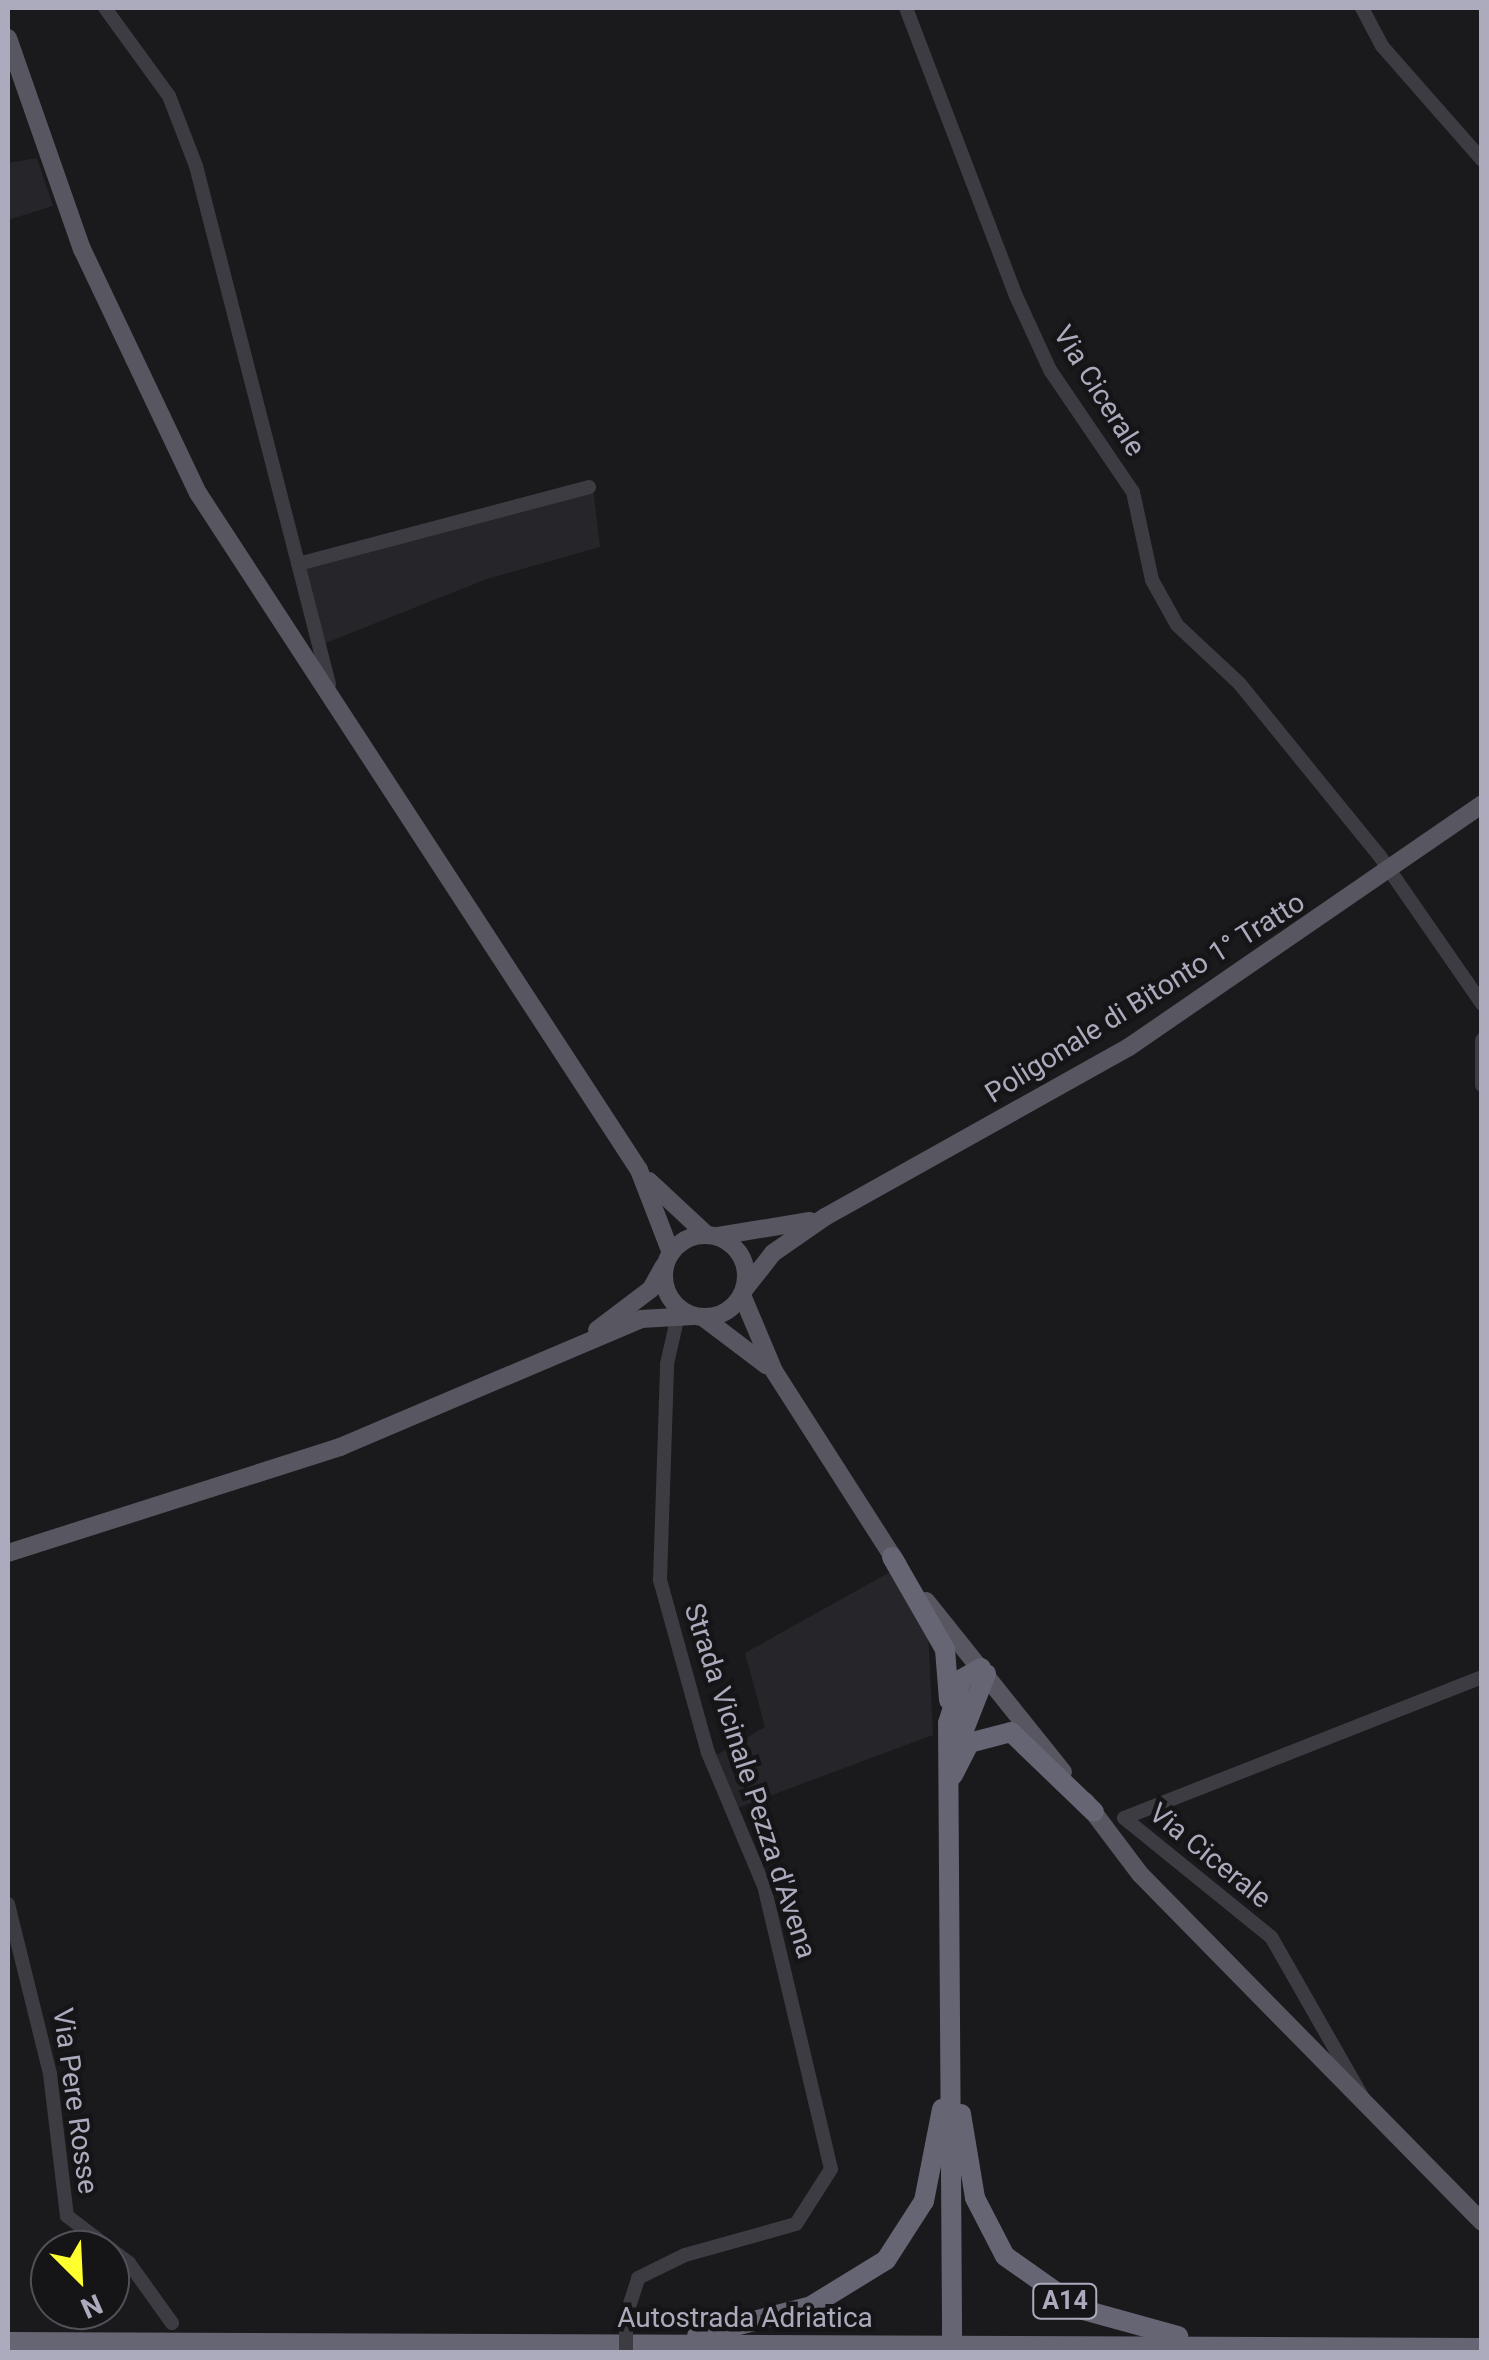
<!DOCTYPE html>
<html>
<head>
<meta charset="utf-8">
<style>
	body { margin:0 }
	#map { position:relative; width:1489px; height:2360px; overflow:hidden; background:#1a191c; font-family:Roboto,sans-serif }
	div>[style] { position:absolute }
	.built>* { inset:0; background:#262529 }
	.minor>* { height:14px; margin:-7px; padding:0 7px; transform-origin:7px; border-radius:7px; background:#3d3c43 }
	.major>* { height:18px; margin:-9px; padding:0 9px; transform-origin:9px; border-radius:9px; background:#575661 }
	.major>.ring { margin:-9px; padding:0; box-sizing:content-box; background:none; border:18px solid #575661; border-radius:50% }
	.highway>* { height:20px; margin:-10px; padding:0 10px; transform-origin:10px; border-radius:10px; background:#666573 }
	.minor-bridge>* { height:14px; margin:-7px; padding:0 7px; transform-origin:7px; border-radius:7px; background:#3d3c43 }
	.highway-bridge>* { height:20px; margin:-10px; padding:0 10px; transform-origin:10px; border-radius:10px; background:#666573 }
	span { translate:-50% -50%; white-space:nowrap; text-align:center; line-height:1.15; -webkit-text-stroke:9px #151417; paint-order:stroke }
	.shield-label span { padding:2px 8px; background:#151417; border:2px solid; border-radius:8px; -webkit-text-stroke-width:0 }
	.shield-label { font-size:25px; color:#ababbd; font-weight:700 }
	.street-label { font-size:28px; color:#ababbd }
	.frame { position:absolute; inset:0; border:10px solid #ababbd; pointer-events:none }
	.north { position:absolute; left:30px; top:2230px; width:100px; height:100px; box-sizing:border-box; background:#151417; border:2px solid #515059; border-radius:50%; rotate:156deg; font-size:28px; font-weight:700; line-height:40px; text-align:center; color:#ababbd }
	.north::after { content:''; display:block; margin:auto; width:35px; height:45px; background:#fffe2e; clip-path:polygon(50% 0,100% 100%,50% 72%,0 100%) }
</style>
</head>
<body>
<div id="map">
	<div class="built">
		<div style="clip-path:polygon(37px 158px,53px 206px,8px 220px,8px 163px)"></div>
		<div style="clip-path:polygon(593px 488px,600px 547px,487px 579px,323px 644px,304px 567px)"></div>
		<div style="clip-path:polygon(890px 1572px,928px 1630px,933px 1735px,737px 1808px,713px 1757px,765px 1727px,745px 1653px)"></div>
	</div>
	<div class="minor">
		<div style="left:105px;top:8px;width:109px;rotate:54deg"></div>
		<div style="left:169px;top:96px;width:75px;rotate:68.9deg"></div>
		<div style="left:196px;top:166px;width:535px;rotate:75.6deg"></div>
		<div style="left:906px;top:8px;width:308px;rotate:69.1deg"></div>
		<div style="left:1016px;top:296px;width:81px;rotate:65.3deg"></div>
		<div style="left:1050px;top:370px;width:148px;rotate:55.8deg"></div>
		<div style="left:1133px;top:492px;width:90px;rotate:77.8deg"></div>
		<div style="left:1152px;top:580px;width:51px;rotate:60.9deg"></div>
		<div style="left:1177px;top:625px;width:85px;rotate:43.1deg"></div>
		<div style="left:1239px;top:683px;width:222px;rotate:50.9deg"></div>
		<div style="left:1379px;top:855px;width:181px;rotate:55.3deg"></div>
		<div style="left:1362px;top:8px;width:43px;rotate:62.2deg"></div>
		<div style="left:1382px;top:46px;width:152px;rotate:48.7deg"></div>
		<div style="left:298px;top:564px;width:301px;rotate:-14.8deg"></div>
		<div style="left:1482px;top:1040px;width:45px;rotate:90deg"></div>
		<div style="left:8px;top:1904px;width:175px;rotate:76.1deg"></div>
		<div style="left:50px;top:2074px;width:143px;rotate:83.2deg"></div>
		<div style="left:67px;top:2216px;width:78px;rotate:37.2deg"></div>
		<div style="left:129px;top:2263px;width:74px;rotate:54.4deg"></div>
		<div style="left:1363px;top:2098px;width:185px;rotate:-119.7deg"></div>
		<div style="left:1271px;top:1937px;width:189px;rotate:-141deg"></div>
		<div style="left:1124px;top:1818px;width:385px;rotate:-21.5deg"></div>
		<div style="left:626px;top:2316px;width:40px;rotate:-72deg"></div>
		<div style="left:638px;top:2278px;width:52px;rotate:-26.1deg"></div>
		<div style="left:685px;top:2255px;width:115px;rotate:-15.6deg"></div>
		<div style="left:796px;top:2224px;width:65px;rotate:-57.5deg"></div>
		<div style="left:831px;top:2169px;width:291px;rotate:-103.3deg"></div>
		<div style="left:764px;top:1886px;width:144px;rotate:-112.8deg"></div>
		<div style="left:708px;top:1753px;width:180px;rotate:-105.5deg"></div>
		<div style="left:660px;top:1580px;width:216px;rotate:-88.1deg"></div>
		<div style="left:667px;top:1364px;width:50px;rotate:-77.3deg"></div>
	</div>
	<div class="major">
		<div style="left:8px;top:38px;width:224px;rotate:70.7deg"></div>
		<div style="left:82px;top:249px;width:270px;rotate:64.6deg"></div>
		<div style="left:198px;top:493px;width:808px;rotate:56.92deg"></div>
		<div style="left:639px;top:1170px;width:89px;rotate:68.9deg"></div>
		<div style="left:649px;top:1181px;width:79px;rotate:43deg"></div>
		<div class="ring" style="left:664px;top:1235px;width:64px;height:64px"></div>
		<div style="left:718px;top:1236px;width:93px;rotate:-9.3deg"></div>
		<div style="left:744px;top:1290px;width:47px;rotate:-51.9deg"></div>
		<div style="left:773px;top:1253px;width:63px;rotate:-34.7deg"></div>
		<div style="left:825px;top:1217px;width:348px;rotate:-29.2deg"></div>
		<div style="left:1129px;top:1047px;width:429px;rotate:-34.5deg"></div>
		<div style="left:742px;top:1295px;width:82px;rotate:67.2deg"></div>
		<div style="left:774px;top:1371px;width:230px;rotate:57.4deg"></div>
		<div style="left:704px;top:1318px;width:78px;rotate:37.2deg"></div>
		<div style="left:597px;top:1330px;width:68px;rotate:-37.2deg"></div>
		<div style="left:651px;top:1289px;width:26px;rotate:-61deg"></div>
		<div style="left:8px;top:1553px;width:349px;rotate:-17.7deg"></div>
		<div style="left:340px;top:1447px;width:327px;rotate:-23deg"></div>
		<div style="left:641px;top:1319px;width:52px;rotate:-3.3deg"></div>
		<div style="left:926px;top:1601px;width:219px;rotate:51.3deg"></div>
		<div style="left:1085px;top:1801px;width:91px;rotate:53deg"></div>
		<div style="left:1140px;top:1874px;width:488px;rotate:45.5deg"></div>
	</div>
	<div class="highway">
		<div style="left:892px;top:1557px;width:106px;rotate:60.1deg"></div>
		<div style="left:945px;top:1649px;width:51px;rotate:85.5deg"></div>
		<div style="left:956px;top:1750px;width:82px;rotate:-68.5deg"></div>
		<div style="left:953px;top:1775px;width:36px;rotate:-63deg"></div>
		<div style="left:969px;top:1743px;width:43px;rotate:-14.7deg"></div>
		<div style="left:1011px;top:1732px;width:115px;rotate:43.9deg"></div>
		<div style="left:961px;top:2114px;width:85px;rotate:80.5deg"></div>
		<div style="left:975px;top:2198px;width:65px;rotate:62.7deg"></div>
		<div style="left:1005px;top:2256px;width:92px;rotate:35.2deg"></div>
		<div style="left:1080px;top:2309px;width:102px;rotate:15.4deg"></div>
		<div style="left:952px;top:2322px;width:599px;rotate:-90.38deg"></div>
		<div style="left:948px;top:1723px;width:46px;rotate:-72.3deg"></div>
		<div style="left:962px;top:1679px;width:22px;rotate:-30deg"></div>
		<div style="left:697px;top:2336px;width:118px;rotate:-14.7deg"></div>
		<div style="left:811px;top:2306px;width:88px;rotate:-31.5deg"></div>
		<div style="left:886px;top:2260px;width:70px;rotate:-57.2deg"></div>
		<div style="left:924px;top:2201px;width:94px;rotate:-78.9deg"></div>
		<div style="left:8px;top:2342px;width:1474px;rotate:0.23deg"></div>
	</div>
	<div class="minor-bridge">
		<div style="left:626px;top:2316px;width:36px;rotate:90deg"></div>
	</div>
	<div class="highway-bridge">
		<div style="left:952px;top:2322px;width:30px;rotate:90deg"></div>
	</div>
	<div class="shield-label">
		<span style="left:1065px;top:2301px">A14</span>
	</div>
	<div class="street-label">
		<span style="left:1099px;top:391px;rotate:58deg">Via Cicerale</span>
		<span style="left:1145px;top:998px;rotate:-32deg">Poligonale di Bitonto 1° Tratto</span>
		<span style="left:750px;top:1781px;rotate:72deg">Strada Vicinale Pezza d'Avena</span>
		<span style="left:1210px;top:1856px;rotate:39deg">Via Cicerale</span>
		<span style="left:75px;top:2101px;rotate:82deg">Via Pere Rosse</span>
		<span style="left:745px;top:2318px">Autostrada Adriatica</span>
	</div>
	<div class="frame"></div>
	<div class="north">N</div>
</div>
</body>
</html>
